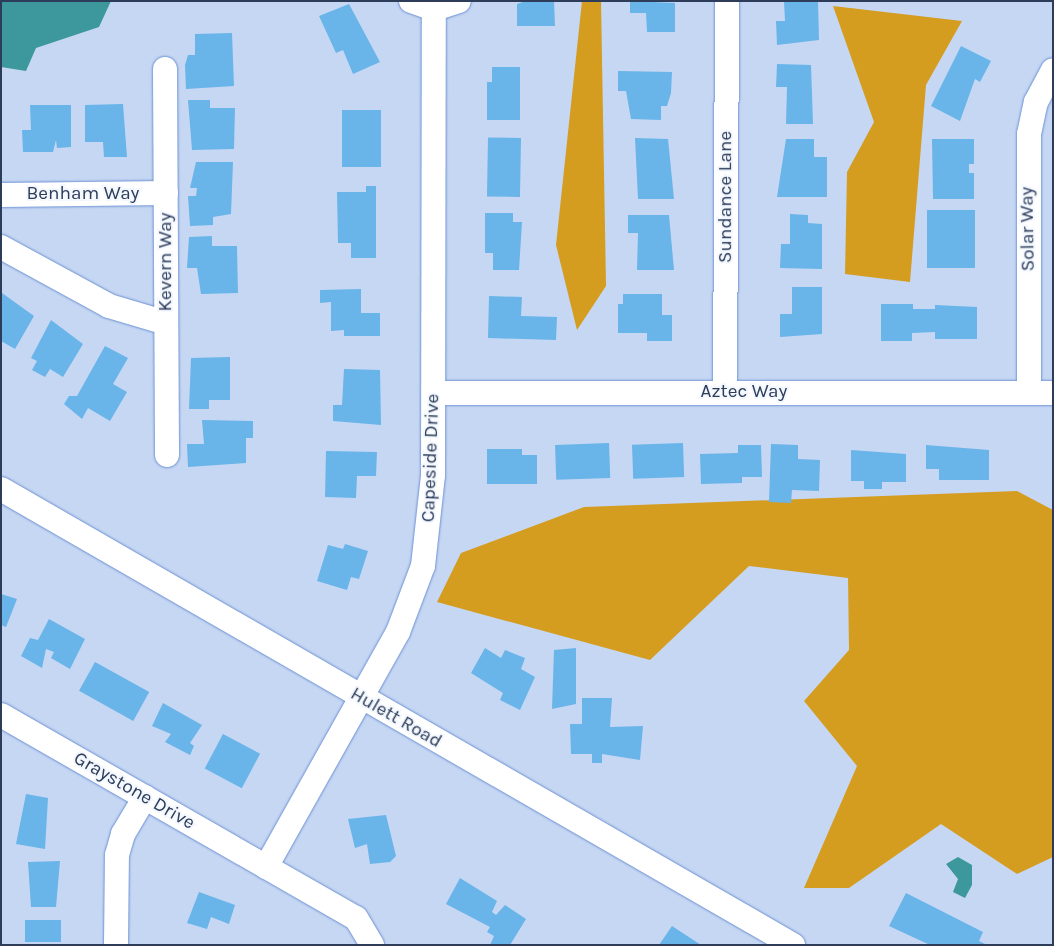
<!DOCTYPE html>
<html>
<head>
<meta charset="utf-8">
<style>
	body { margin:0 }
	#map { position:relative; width:1054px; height:946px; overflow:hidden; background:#c6d7f3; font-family:Karla,sans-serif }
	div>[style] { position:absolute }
	.forest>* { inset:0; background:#d59d20 }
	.water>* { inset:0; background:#3d989e }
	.building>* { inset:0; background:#69b4e9; transform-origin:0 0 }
	.roads { filter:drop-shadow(0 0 1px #6c91d3) drop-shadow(0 0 1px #6c91d3) }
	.minor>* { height:24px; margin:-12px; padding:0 12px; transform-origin:12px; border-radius:12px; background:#fff }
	span { translate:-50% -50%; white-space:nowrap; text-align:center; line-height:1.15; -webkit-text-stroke:4px #f3f7fe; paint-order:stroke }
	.street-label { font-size:19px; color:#2c3c59 }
	.frame { position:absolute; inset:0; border:2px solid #2c3c59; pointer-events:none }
</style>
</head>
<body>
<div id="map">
	<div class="forest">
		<div style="clip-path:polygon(582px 1px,601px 1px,606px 286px,577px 330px,556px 245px)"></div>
		<div style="clip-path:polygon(833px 6px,962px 21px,926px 85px,910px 282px,845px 274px,847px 172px,874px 122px)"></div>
		<div style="clip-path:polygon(1017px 491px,1053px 510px,1053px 857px,1017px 874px,941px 824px,849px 888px,804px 888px,857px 766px,804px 701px,849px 650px,848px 578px,749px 566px,650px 660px,437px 602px,461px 553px,584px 507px)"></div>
	</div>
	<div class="water">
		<div style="clip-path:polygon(1px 1px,111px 1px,99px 27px,36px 48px,26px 71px,1px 67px)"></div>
		<div style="clip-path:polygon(958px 857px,972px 865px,972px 885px,965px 898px,953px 892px,958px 879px,946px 864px)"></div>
	</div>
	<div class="building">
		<div style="clip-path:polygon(526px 1px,554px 1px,555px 26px,517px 26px,517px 4px)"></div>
		<div style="clip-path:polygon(630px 1px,675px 3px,675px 32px,647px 32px,646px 13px,630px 13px)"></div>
		<div style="clip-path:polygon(784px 1px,818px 1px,819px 40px,777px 45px,776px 21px,785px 21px)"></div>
		<div style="clip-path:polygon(349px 4px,380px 62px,353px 74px,343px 50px,336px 53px,319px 16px)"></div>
		<div style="clip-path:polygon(232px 33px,234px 86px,186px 89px,185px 65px,188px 55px,195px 55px,195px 34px)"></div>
		<div style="clip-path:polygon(961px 46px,991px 61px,980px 82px,975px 79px,960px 121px,931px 106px)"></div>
		<div style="clip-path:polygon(777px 64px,811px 65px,813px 124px,786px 124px,787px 87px,776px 87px)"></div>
		<div style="clip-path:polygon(492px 67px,520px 67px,520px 120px,487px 120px,487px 82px,492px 82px)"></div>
		<div style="clip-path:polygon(618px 71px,672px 72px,671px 93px,667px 106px,661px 106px,661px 120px,631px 119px,626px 91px,618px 91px)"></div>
		<div style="clip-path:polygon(188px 100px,210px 100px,210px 108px,235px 108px,234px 149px,192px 150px)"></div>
		<div style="clip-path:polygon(123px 104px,127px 157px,104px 157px,103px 142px,85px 142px,85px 105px)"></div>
		<div style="clip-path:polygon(30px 105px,71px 105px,71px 147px,57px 148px,56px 140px,53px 152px,23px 152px,22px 130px,31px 130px)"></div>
		<div style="left:342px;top:110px;width:39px;height:57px"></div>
		<div style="left:521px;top:138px;width:59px;height:33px;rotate:91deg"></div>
		<div style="clip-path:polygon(635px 138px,668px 139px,674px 199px,638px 199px)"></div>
		<div style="clip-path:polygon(786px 139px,814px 139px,814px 157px,827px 157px,827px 197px,777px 197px)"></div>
		<div style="clip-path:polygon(932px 139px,974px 139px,974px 164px,969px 164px,969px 173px,974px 173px,974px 199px,933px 199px)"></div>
		<div style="clip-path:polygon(196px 162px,233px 162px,231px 214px,213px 217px,213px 225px,190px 226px,188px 196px,196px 196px,197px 188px,190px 188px)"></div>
		<div style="clip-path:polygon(366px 186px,376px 186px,376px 258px,351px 258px,351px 243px,338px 243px,337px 192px,366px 192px)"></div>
		<div style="left:927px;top:210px;width:48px;height:58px"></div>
		<div style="clip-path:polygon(485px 213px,513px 213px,513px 222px,522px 222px,519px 270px,493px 270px,493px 253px,485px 253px)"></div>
		<div style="clip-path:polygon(790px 214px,808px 215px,808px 223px,822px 224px,822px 269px,780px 268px,781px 244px,790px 244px)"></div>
		<div style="clip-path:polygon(628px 215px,669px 215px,674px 270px,637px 270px,638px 233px,628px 233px)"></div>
		<div style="clip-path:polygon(212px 236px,212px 246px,237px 246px,238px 293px,201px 294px,197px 268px,187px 268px,189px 237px)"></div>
		<div style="clip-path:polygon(792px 287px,822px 287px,822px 334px,780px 337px,780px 314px,792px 314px)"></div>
		<div style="clip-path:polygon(361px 289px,361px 313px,380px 313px,380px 336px,344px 336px,344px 330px,331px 331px,331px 302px,320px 303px,320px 290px)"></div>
		<div style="clip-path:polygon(2px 293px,34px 316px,15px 349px,1px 341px)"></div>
		<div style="clip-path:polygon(623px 294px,662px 294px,662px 315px,672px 315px,672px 341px,647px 341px,647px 333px,618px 333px,618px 304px,623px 304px)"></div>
		<div style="clip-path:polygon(489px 296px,522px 297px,521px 316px,557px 317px,556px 340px,488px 338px)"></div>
		<div style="clip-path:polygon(881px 304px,913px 304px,913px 309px,935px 309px,935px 305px,977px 307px,977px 339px,935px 339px,935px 332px,912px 333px,912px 341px,881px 341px)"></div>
		<div style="clip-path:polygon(51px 320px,83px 344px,63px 377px,50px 369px,45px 377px,32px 370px,37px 361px,31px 358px)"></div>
		<div style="clip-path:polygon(105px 346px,128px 358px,113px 384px,127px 392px,110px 421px,88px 408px,82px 419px,64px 404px,69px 396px,77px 396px)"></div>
		<div style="clip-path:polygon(230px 357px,230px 400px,209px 400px,209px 409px,189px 409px,191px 358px)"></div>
		<div style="clip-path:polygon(344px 369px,380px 370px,381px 425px,333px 421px,333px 405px,342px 405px)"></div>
		<div style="clip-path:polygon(202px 420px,253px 421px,253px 438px,246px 438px,246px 463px,188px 467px,187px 444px,204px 444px)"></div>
		<div style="left:609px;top:443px;width:35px;height:54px;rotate:88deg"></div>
		<div style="left:683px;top:443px;width:34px;height:51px;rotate:88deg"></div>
		<div style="clip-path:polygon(771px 444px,798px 445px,798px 459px,820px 460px,819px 491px,792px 490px,791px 503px,769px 502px)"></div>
		<div style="clip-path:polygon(738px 445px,761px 445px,762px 477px,742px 477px,742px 483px,701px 484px,700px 454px,738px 453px)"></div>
		<div style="clip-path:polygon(926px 445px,989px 450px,989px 480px,939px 480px,939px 469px,926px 469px)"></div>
		<div style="clip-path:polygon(487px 449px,522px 449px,522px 455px,537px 455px,537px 484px,487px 484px)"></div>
		<div style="clip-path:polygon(851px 450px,906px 454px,906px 482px,882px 482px,882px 489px,864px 489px,864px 481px,851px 481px)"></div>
		<div style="clip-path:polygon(326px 451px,377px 452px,376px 476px,357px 476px,356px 498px,325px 497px)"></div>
		<div style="clip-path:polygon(345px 544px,368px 551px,359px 579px,351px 577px,347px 590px,317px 581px,328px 545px,343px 549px)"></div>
		<div style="clip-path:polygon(1px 594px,17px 599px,6px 627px,1px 625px)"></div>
		<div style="clip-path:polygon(49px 619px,85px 639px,70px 669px,51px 658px,54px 652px,46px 649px,42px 668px,21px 656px,30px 638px,38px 640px)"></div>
		<div style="clip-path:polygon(485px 648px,501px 658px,505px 650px,525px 658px,521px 669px,535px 677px,520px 710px,500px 700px,503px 693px,471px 673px)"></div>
		<div style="clip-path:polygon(576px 648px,576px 704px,552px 709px,554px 650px)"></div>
		<div style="left:95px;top:662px;width:62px;height:33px;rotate:29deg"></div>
		<div style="clip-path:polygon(582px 698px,612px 698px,610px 727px,643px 726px,640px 760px,602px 754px,602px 763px,592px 763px,592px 754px,571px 754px,570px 724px,582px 724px)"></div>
		<div style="clip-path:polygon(163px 703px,202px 725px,190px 743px,194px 746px,190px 755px,165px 742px,171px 734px,152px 726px)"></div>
		<div style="left:223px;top:734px;width:42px;height:39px;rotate:28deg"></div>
		<div style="clip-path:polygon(26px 794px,48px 798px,45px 849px,16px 844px)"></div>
		<div style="clip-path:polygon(386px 815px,396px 856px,390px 862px,370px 864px,367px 844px,355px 848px,348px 819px)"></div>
		<div style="clip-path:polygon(60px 861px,56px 907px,31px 907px,28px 862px)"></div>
		<div style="clip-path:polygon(460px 878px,497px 901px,492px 912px,496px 915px,505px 905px,526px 919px,510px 945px,490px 945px,494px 936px,487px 932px,490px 927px,446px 904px)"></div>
		<div style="clip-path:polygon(199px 892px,235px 905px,229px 924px,211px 917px,207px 929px,187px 923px)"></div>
		<div style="clip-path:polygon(906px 893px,983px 932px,979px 941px,987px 945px,930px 945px,889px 926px)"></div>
		<div style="left:61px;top:920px;width:22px;height:36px;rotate:90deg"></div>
		<div style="clip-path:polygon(672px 926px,701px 945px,659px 945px)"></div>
	</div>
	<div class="roads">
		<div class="minor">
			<div style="left:411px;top:1px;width:24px;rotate:19deg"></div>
			<div style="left:434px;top:9px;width:26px;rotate:-18deg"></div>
			<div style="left:165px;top:69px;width:386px;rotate:89.7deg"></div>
			<div style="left:1px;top:195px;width:165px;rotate:-0.7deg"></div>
			<div style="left:1px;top:247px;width:123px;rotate:28.6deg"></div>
			<div style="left:109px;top:306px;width:59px;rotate:16.6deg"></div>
			<div style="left:725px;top:392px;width:391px;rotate:-89.7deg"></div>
			<div style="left:434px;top:393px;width:619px"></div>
			<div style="left:1029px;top:393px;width:259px;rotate:-90deg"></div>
			<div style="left:1029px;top:134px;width:33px;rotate:-78deg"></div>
			<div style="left:1036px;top:102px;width:36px;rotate:-62deg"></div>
			<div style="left:1px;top:489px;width:914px;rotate:29.93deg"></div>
			<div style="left:1px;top:715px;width:409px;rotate:29.8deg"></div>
			<div style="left:356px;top:918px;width:31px;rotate:59deg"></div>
			<div style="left:266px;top:867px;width:270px;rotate:-60.7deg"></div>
			<div style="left:398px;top:632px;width:71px;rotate:-69.3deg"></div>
			<div style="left:423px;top:566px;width:92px;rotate:-83.7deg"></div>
			<div style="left:433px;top:475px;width:466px;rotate:-89.9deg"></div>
			<div style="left:116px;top:945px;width:90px;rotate:-89.4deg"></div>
			<div style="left:117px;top:855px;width:22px;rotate:-74deg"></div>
			<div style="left:123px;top:834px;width:43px;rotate:-59.3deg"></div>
		</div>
	</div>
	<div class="street-label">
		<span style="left:83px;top:194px">Benham Way</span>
		<span style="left:726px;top:197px;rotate:-90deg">Sundance Lane</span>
		<span style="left:1028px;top:229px;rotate:-91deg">Solar Way</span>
		<span style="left:166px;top:262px;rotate:-90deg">Kevern Way</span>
		<span style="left:744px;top:392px">Aztec Way</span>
		<span style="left:431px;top:458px;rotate:-88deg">Capeside Drive</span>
		<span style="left:396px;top:718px;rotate:30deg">Hulett Road</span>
		<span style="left:134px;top:791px;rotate:30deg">Graystone Drive</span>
	</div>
	<div class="frame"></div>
</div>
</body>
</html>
